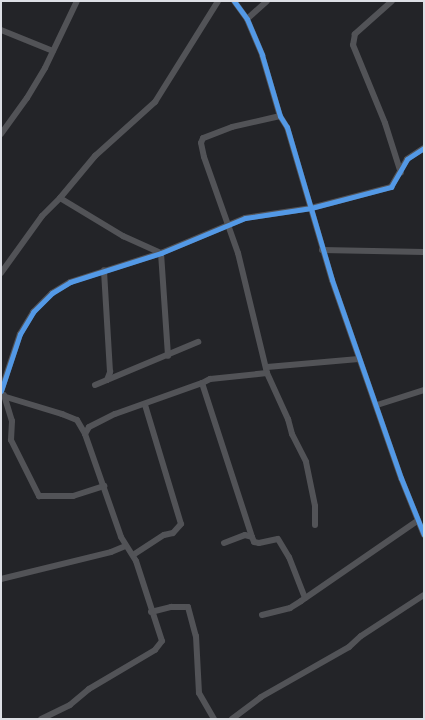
<!DOCTYPE html>
<html>
<head>
<meta charset="utf-8">
<style>
	body { margin:0 }
	#map { position:relative; width:425px; height:720px; overflow:hidden; background:#232428; font-family:Poppins,sans-serif }
	div>[style] { position:absolute }
	.minor>* { height:6px; margin:-3px; padding:0 3px; transform-origin:3px; border-radius:3px; background:#525357 }
	.cycleway>* { height:5px; margin:-2.5px; padding:0 2.5px; transform-origin:2.5px; border-radius:2.5px; background:#5399e6 }
	span { translate:-50% -50%; white-space:nowrap; text-align:center; line-height:1.15; -webkit-text-stroke:4px #171921; paint-order:stroke }
	.frame { position:absolute; inset:0; border:2px solid #dddfe5; pointer-events:none }
</style>
</head>
<body>
<div id="map">
	<div class="minor">
		<div style="left:234px;top:1px;width:22px;rotate:54deg"></div>
		<div style="left:247px;top:19px;width:39px;rotate:67deg"></div>
		<div style="left:262px;top:55px;width:64px;rotate:73.6deg"></div>
		<div style="left:280px;top:116px;width:13px;rotate:58deg"></div>
		<div style="left:287px;top:127px;width:159px;rotate:73.6deg"></div>
		<div style="left:332px;top:280px;width:210px;rotate:70.8deg"></div>
		<div style="left:401px;top:478px;width:61px;rotate:68deg"></div>
		<div style="left:392px;top:1px;width:50px;rotate:138.3deg"></div>
		<div style="left:355px;top:34px;width:11px;rotate:100deg"></div>
		<div style="left:353px;top:45px;width:84px;rotate:67.7deg"></div>
		<div style="left:385px;top:123px;width:52px;rotate:72.3deg"></div>
		<div style="left:247px;top:19px;width:27px;rotate:-42deg"></div>
		<div style="left:1px;top:30px;width:56px;rotate:22deg"></div>
		<div style="left:280px;top:116px;width:49px;rotate:167.1deg"></div>
		<div style="left:232px;top:127px;width:31px;rotate:159deg"></div>
		<div style="left:203px;top:138px;width:5px;rotate:112deg"></div>
		<div style="left:201px;top:143px;width:14px;rotate:78deg"></div>
		<div style="left:204px;top:157px;width:102px;rotate:70.5deg"></div>
		<div style="left:238px;top:253px;width:123px;rotate:76.4deg"></div>
		<div style="left:267px;top:373px;width:51px;rotate:65.5deg"></div>
		<div style="left:288px;top:419px;width:16px;rotate:75deg"></div>
		<div style="left:292px;top:434px;width:31px;rotate:63deg"></div>
		<div style="left:306px;top:462px;width:45px;rotate:78.4deg"></div>
		<div style="left:315px;top:506px;width:19px;rotate:90deg"></div>
		<div style="left:1px;top:134px;width:44px;rotate:-54.2deg"></div>
		<div style="left:27px;top:98px;width:35px;rotate:-59deg"></div>
		<div style="left:45px;top:68px;width:74px;rotate:-64.5deg"></div>
		<div style="left:60px;top:198px;width:74px;rotate:31.1deg"></div>
		<div style="left:123px;top:236px;width:42px;rotate:24.1deg"></div>
		<div style="left:161px;top:253px;width:103px;rotate:86.1deg"></div>
		<div style="left:322px;top:250px;width:102px;rotate:1.1deg"></div>
		<div style="left:1px;top:273px;width:70px;rotate:-54.3deg"></div>
		<div style="left:42px;top:216px;width:25px;rotate:-45deg"></div>
		<div style="left:60px;top:198px;width:55px;rotate:-50.2deg"></div>
		<div style="left:95px;top:156px;width:81px;rotate:-42deg"></div>
		<div style="left:155px;top:102px;width:119px;rotate:-58deg"></div>
		<div style="left:267px;top:367px;width:92px;rotate:-5deg"></div>
		<div style="left:267px;top:373px;width:57px;rotate:174deg"></div>
		<div style="left:210px;top:379px;width:9px;rotate:153deg"></div>
		<div style="left:202px;top:383px;width:162px;rotate:72deg"></div>
		<div style="left:252px;top:537px;width:5px;rotate:68deg"></div>
		<div style="left:254px;top:542px;width:5px;rotate:11deg"></div>
		<div style="left:259px;top:543px;width:19px;rotate:-12deg"></div>
		<div style="left:278px;top:539px;width:21px;rotate:59deg"></div>
		<div style="left:289px;top:557px;width:44px;rotate:68.7deg"></div>
		<div style="left:107px;top:380px;width:99px;rotate:-22.7deg"></div>
		<div style="left:95px;top:385px;width:13px;rotate:-23deg"></div>
		<div style="left:107px;top:380px;width:9px;rotate:-69deg"></div>
		<div style="left:110px;top:372px;width:102px;rotate:-93.4deg"></div>
		<div style="left:1px;top:391px;width:60px;rotate:-71.6deg"></div>
		<div style="left:20px;top:334px;width:26px;rotate:-59deg"></div>
		<div style="left:33px;top:312px;width:27px;rotate:-45deg"></div>
		<div style="left:52px;top:293px;width:21px;rotate:-31deg"></div>
		<div style="left:70px;top:282px;width:96px;rotate:-17.7deg"></div>
		<div style="left:161px;top:253px;width:91px;rotate:-22.6deg"></div>
		<div style="left:245px;top:218px;width:67px;rotate:-8.6deg"></div>
		<div style="left:311px;top:208px;width:83px;rotate:-14.7deg"></div>
		<div style="left:391px;top:187px;width:32px;rotate:-60deg"></div>
		<div style="left:407px;top:159px;width:20px;rotate:-33deg"></div>
		<div style="left:4px;top:395px;width:27px;rotate:73deg"></div>
		<div style="left:12px;top:421px;width:19px;rotate:93deg"></div>
		<div style="left:11px;top:440px;width:63px;rotate:63.4deg"></div>
		<div style="left:39px;top:496px;width:34px"></div>
		<div style="left:73px;top:496px;width:33px;rotate:-18deg"></div>
		<div style="left:6px;top:397px;width:59px;rotate:16.9deg"></div>
		<div style="left:62px;top:414px;width:16px;rotate:22deg"></div>
		<div style="left:77px;top:420px;width:16px;rotate:60deg"></div>
		<div style="left:85px;top:434px;width:109px;rotate:70.7deg"></div>
		<div style="left:121px;top:537px;width:28px;rotate:58deg"></div>
		<div style="left:136px;top:561px;width:84px;rotate:72deg"></div>
		<div style="left:162px;top:641px;width:11px;rotate:128deg"></div>
		<div style="left:155px;top:650px;width:77px;rotate:149.4deg"></div>
		<div style="left:89px;top:689px;width:25px;rotate:140deg"></div>
		<div style="left:70px;top:705px;width:32px;rotate:154deg"></div>
		<div style="left:377px;top:405px;width:49px;rotate:-17.7deg"></div>
		<div style="left:85px;top:434px;width:8px;rotate:-60deg"></div>
		<div style="left:89px;top:427px;width:29px;rotate:-27deg"></div>
		<div style="left:115px;top:414px;width:92px;rotate:-19.6deg"></div>
		<div style="left:224px;top:543px;width:22px;rotate:-21deg"></div>
		<div style="left:245px;top:535px;width:7px;rotate:16deg"></div>
		<div style="left:133px;top:555px;width:37px;rotate:-33deg"></div>
		<div style="left:164px;top:535px;width:9px;rotate:-13deg"></div>
		<div style="left:173px;top:533px;width:12px;rotate:-48deg"></div>
		<div style="left:181px;top:524px;width:124px;rotate:-106.8deg"></div>
		<div style="left:1px;top:579px;width:113px;rotate:-13.8deg"></div>
		<div style="left:111px;top:552px;width:15px;rotate:-23deg"></div>
		<div style="left:151px;top:612px;width:21px;rotate:-14deg"></div>
		<div style="left:171px;top:607px;width:17px"></div>
		<div style="left:188px;top:607px;width:30px;rotate:75deg"></div>
		<div style="left:196px;top:636px;width:57px;rotate:87deg"></div>
		<div style="left:199px;top:693px;width:30px;rotate:60deg"></div>
		<div style="left:262px;top:615px;width:29px;rotate:-14deg"></div>
		<div style="left:290px;top:608px;width:13px;rotate:-32deg"></div>
		<div style="left:301px;top:601px;width:141px;rotate:-34.6deg"></div>
		<div style="left:232px;top:719px;width:36px;rotate:-37deg"></div>
		<div style="left:261px;top:697px;width:101px;rotate:-29.6deg"></div>
		<div style="left:349px;top:647px;width:16px;rotate:-43deg"></div>
		<div style="left:361px;top:636px;width:75px;rotate:-33.1deg"></div>
	</div>
	<div class="cycleway">
		<div style="left:234px;top:1px;width:22px;rotate:54deg"></div>
		<div style="left:247px;top:19px;width:39px;rotate:67deg"></div>
		<div style="left:262px;top:55px;width:64px;rotate:73.6deg"></div>
		<div style="left:280px;top:116px;width:13px;rotate:58deg"></div>
		<div style="left:287px;top:127px;width:159px;rotate:73.6deg"></div>
		<div style="left:332px;top:280px;width:210px;rotate:70.8deg"></div>
		<div style="left:401px;top:478px;width:61px;rotate:68deg"></div>
		<div style="left:1px;top:391px;width:60px;rotate:-71.6deg"></div>
		<div style="left:20px;top:334px;width:26px;rotate:-59deg"></div>
		<div style="left:33px;top:312px;width:27px;rotate:-45deg"></div>
		<div style="left:52px;top:293px;width:21px;rotate:-31deg"></div>
		<div style="left:70px;top:282px;width:96px;rotate:-17.7deg"></div>
		<div style="left:161px;top:253px;width:91px;rotate:-22.6deg"></div>
		<div style="left:245px;top:218px;width:67px;rotate:-8.6deg"></div>
		<div style="left:311px;top:208px;width:83px;rotate:-14.7deg"></div>
		<div style="left:391px;top:187px;width:32px;rotate:-60deg"></div>
		<div style="left:407px;top:159px;width:20px;rotate:-33deg"></div>
	</div>
	<div class="frame"></div>
</div>
</body>
</html>
